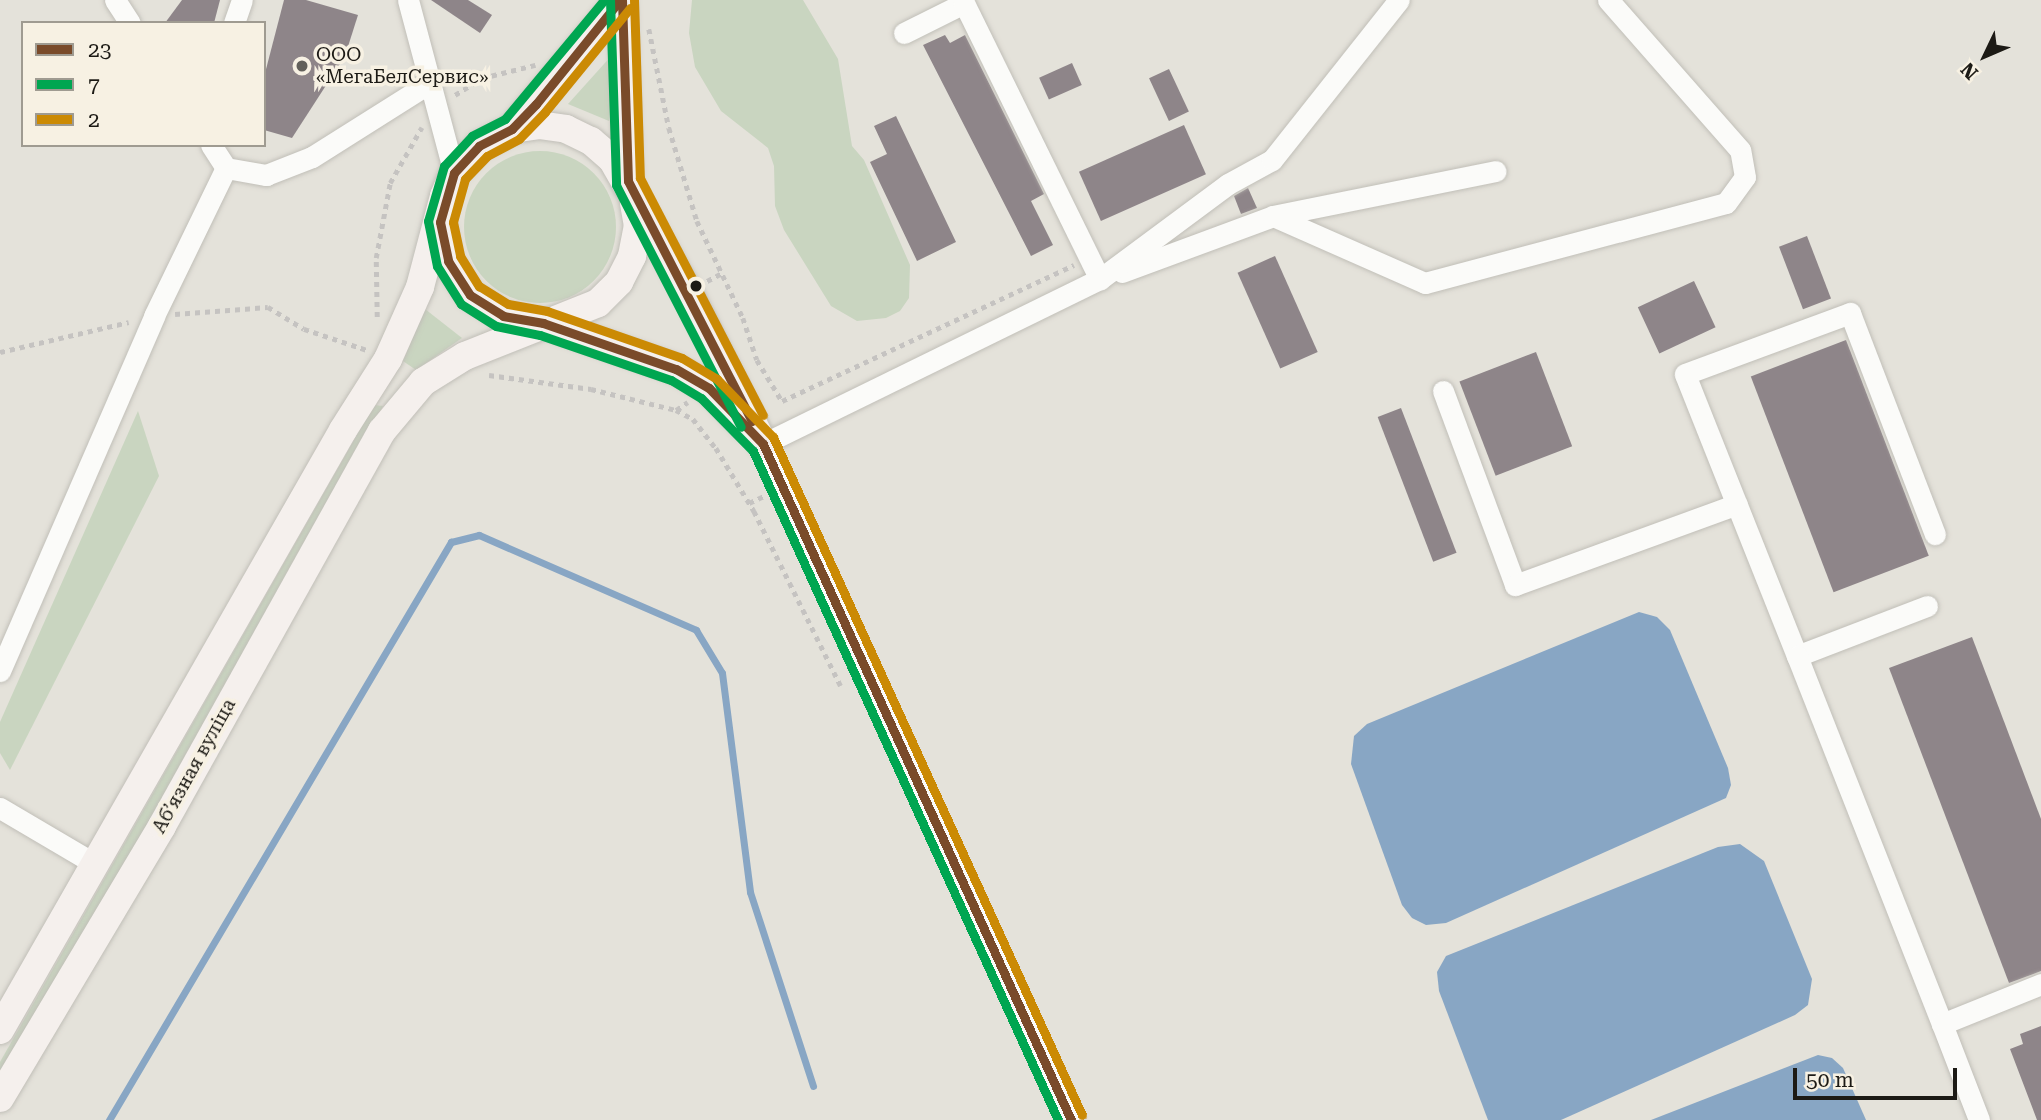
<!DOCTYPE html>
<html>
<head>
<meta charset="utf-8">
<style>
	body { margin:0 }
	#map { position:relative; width:2041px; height:1120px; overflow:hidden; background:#e4e2da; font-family:"Roboto Serif",serif }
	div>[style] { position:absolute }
	.green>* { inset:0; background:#c9d5c0 }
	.round { border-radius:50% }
	.water>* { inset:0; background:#88a6c4 }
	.stream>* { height:7px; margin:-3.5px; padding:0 3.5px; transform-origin:3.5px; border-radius:3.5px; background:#88a6c4 }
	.building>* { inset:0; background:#8e8589; transform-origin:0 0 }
	.path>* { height:4.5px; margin-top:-2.25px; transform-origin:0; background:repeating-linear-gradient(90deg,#c5c3c1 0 5px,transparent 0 10px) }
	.roads { filter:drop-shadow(0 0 2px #c1bfb8) drop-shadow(0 0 2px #c1bfb8) }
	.minor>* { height:21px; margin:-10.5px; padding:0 10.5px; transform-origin:10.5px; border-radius:10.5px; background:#fbfbf9 }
	.major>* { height:28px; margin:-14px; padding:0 14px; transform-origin:14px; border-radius:14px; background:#f5f0ed }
	.bus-1>* { height:9px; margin:-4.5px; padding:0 4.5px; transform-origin:4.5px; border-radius:4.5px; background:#7a4b2a }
	.bus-2>* { height:9px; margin:-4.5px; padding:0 4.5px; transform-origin:4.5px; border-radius:4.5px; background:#00a651 }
	.bus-3>* { height:9px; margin:-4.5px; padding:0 4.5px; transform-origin:4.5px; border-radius:4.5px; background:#cb8a04 }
	.dots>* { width:19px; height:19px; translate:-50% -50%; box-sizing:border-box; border:4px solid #f7f1e3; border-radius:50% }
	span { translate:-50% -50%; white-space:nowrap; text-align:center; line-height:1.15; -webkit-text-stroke:7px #f7f1e3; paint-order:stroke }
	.poi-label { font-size:19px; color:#1c1a15 }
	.left { translate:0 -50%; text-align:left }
	.street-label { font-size:19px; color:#1c1a15 }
	.legend { position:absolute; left:21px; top:21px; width:245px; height:126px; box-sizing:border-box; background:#f7f1e3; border:2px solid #9f9b91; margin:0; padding:9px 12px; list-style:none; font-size:21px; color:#1c1a15 }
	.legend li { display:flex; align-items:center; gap:14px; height:35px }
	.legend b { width:35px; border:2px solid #9f9b91 }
	.north { position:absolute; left:1950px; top:21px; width:70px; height:70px; -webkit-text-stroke:5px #f7f1e3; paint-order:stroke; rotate:226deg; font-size:19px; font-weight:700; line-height:28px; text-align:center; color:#1c1a15 }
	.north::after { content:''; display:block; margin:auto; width:24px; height:32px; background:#1c1a15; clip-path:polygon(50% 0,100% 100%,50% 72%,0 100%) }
	.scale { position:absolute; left:1793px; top:1068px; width:164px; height:32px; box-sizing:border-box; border:4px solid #1c1a15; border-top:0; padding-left:9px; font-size:21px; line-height:24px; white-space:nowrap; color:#1c1a15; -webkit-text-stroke:5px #f7f1e3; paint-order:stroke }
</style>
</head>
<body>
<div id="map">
	<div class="green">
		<div style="clip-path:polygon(692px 0,803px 0,838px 59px,852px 146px,864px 160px,910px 265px,909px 298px,900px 311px,886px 318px,857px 321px,831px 306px,784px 230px,775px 206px,774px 166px,768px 148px,721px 111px,695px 67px,689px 33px)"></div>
		<div style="clip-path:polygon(613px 54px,609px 121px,568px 104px)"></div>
		<div class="round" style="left:464px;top:151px;width:152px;height:152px"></div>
		<div style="clip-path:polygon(425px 309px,462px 338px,416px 370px,403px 361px)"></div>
		<div style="clip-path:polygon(374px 405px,383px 406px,192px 752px,0 1073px,0 1062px)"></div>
		<div style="clip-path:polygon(138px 411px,159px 476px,10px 770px,0 753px,0 722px)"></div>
	</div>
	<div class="water">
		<div style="clip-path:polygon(1639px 612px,1657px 617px,1670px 630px,1728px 768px,1731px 785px,1726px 798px,1446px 923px,1426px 925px,1412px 918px,1402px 905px,1351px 764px,1354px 736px,1367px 724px)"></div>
		<div style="clip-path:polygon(1740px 844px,1764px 861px,1812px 979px,1808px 1005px,1795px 1015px,1561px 1120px,1488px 1120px,1439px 991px,1437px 972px,1446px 956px,1718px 847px)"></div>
		<div style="clip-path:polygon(1818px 1055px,1832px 1058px,1843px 1068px,1866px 1120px,1651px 1120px)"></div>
	</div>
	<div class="stream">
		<div style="left:109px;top:1120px;width:672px;rotate:-59.39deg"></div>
		<div style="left:451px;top:542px;width:29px;rotate:-14deg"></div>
		<div style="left:479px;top:535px;width:237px;rotate:23.6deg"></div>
		<div style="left:696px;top:630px;width:50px;rotate:58.8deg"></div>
		<div style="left:722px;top:673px;width:221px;rotate:82.7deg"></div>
		<div style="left:750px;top:892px;width:204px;rotate:72deg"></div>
	</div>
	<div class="building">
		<div style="clip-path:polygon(182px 0,220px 0,214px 23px,165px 23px)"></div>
		<div style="clip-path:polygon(284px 0,306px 0,358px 15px,345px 56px,292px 138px,264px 130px,264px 77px)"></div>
		<div style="clip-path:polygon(431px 0,468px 0,492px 15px,480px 33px)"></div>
		<div style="clip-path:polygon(945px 35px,950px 43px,965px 35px,1044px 194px,1031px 201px,1053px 245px,1031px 256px,923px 45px)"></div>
		<div style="left:1072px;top:63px;width:24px;height:36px;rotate:66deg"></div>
		<div style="left:1169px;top:69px;width:47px;height:22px;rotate:65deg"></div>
		<div style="clip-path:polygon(896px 116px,956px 242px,917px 261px,870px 162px,887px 154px,874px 126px)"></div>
		<div style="left:1184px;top:125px;width:54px;height:115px;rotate:66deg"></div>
		<div style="clip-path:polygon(1248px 188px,1257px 208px,1241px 214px,1234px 196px)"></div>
		<div style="left:1807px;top:236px;width:67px;height:30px;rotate:69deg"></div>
		<div style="left:1275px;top:256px;width:105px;height:41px;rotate:66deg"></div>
		<div style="left:1694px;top:281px;width:51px;height:62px;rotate:65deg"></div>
		<div style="left:1846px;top:340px;width:231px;height:102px;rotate:69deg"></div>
		<div style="left:1536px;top:352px;width:101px;height:82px;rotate:69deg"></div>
		<div style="left:1401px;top:408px;width:155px;height:25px;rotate:69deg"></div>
		<div style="clip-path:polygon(1972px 637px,2041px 819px,2041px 971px,2009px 983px,1889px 668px)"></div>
		<div style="clip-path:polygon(2041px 1026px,2041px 1120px,2037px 1120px,2010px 1049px,2023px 1044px,2020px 1034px)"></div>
	</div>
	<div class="path">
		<div style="left:649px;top:29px;width:101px;rotate:78.6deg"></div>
		<div style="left:669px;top:128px;width:97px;rotate:73.2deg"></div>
		<div style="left:697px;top:221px;width:107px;rotate:64.6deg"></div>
		<div style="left:743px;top:318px;width:44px;rotate:71.6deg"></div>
		<div style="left:757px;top:360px;width:48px;rotate:58.6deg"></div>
		<div style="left:782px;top:401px;width:322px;rotate:-25deg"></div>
		<div style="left:455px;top:95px;width:32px;rotate:-32deg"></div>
		<div style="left:482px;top:78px;width:55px;rotate:-13.8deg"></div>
		<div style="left:707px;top:281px;width:17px;rotate:-28deg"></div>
		<div style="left:175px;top:314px;width:93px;rotate:-4.3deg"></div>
		<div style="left:268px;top:307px;width:42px;rotate:31.4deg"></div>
		<div style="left:304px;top:329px;width:66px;rotate:18.4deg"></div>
		<div style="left:377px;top:317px;width:59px;rotate:-91deg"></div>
		<div style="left:376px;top:258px;width:76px;rotate:-79.4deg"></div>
		<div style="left:390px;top:183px;width:64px;rotate:-60.3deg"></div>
		<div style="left:0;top:352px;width:132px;rotate:-13.1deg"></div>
		<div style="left:489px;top:375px;width:103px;rotate:7.8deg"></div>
		<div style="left:591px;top:389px;width:88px;rotate:13.9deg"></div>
		<div style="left:676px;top:410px;width:14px;rotate:-34deg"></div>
		<div style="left:676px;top:410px;width:19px;rotate:28deg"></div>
		<div style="left:693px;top:419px;width:37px;rotate:52deg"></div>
		<div style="left:716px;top:448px;width:74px;rotate:58.9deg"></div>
		<div style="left:754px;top:511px;width:195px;rotate:63.6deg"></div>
		<div style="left:749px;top:503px;width:17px;rotate:-25deg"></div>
	</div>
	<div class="roads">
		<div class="minor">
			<div style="left:115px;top:0;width:27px;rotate:57deg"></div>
			<div style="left:408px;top:0;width:179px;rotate:75.1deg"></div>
			<div style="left:234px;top:23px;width:24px;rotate:-71deg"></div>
			<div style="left:904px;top:33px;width:67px;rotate:-26.6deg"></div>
			<div style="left:964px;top:3px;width:308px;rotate:63.8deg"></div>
			<div style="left:226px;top:168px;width:41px;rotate:9.9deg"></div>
			<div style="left:266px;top:175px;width:49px;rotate:-21.4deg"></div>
			<div style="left:312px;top:157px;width:138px;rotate:-32.3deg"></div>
			<div style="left:1273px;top:216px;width:227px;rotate:-11.4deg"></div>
			<div style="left:1122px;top:272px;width:161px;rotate:-20.3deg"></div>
			<div style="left:1273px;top:216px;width:166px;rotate:23.8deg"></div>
			<div style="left:1425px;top:283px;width:311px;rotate:-14.9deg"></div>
			<div style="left:1726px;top:203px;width:32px;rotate:-54deg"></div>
			<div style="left:1745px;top:177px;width:27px;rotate:-100deg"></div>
			<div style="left:1740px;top:150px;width:200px;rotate:-131.3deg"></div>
			<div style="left:1443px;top:391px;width:207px;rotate:69.6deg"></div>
			<div style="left:1515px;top:585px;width:236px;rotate:-20deg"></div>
			<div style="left:1927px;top:606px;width:139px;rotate:159deg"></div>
			<div style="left:1797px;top:656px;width:303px;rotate:-111.7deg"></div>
			<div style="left:1685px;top:374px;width:176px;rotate:-20.3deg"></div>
			<div style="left:1850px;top:313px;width:237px;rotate:69deg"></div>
			<div style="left:1797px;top:656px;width:396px;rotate:68.5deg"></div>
			<div style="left:1942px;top:1024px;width:107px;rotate:-22deg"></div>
			<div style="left:0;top:671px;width:387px;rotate:-66.5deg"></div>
			<div style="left:154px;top:316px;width:165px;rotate:-64.1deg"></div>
			<div style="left:226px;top:168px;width:27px;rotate:-123deg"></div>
			<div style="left:0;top:808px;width:99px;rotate:30.5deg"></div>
			<div style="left:1942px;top:1024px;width:103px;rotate:68.9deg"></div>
			<div style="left:1071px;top:1120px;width:743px;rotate:-114.5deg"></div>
			<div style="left:763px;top:444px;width:375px;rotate:-26.1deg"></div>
			<div style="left:1100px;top:279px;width:159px;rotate:-36.6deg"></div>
			<div style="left:1228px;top:184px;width:50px;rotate:-28.6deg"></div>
			<div style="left:1272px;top:160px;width:204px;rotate:-51.6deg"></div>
		</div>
		<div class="major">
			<div style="left:622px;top:0;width:181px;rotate:88.1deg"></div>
			<div style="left:512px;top:129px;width:168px;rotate:-50.1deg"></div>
			<div style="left:441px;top:225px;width:37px;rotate:79deg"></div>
			<div style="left:448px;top:261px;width:40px;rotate:57.1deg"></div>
			<div style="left:470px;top:295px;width:39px;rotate:32deg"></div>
			<div style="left:503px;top:316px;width:41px;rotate:9.9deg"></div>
			<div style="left:543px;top:323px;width:141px;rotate:19.1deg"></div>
			<div style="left:676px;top:369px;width:38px;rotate:30deg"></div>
			<div style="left:709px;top:388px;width:54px;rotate:46.5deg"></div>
			<div style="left:0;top:1030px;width:691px;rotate:-60.24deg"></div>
			<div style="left:343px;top:430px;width:84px;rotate:-57.6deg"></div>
			<div style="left:388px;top:359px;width:79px;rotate:-66deg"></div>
			<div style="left:420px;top:287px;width:94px;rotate:-75.2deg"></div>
			<div style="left:444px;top:196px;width:25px;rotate:-67deg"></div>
			<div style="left:454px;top:173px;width:37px;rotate:-47deg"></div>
			<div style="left:479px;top:146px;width:37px;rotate:-27deg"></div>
			<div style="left:512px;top:129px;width:27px;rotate:-8deg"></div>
			<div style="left:539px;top:125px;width:27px;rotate:8deg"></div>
			<div style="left:566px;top:129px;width:28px;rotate:26deg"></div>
			<div style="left:591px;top:141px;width:28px;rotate:41deg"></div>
			<div style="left:612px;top:159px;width:153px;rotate:60.3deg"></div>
			<div style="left:688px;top:292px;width:169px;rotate:63.7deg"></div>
			<div style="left:0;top:1098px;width:317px;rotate:-59.2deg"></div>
			<div style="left:162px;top:826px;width:452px;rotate:-60.9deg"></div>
			<div style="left:382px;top:431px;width:64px;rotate:-50.1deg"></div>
			<div style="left:423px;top:382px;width:49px;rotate:-31.8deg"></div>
			<div style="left:465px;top:356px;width:143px;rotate:-21.7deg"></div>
			<div style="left:598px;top:303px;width:30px;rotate:-45deg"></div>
			<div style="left:619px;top:282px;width:29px;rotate:-63deg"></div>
			<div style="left:632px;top:256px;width:31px;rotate:-79deg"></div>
			<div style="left:638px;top:226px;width:23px;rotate:-100deg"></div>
		</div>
	</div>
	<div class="bus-1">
		<div style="left:620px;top:0;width:134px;rotate:128.9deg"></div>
		<div style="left:536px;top:104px;width:35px;rotate:134deg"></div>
		<div style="left:512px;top:129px;width:37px;rotate:153deg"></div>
		<div style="left:479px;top:146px;width:37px;rotate:133deg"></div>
		<div style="left:454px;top:173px;width:51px;rotate:105.9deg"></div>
		<div style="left:440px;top:222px;width:40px;rotate:78deg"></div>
		<div style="left:448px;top:261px;width:40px;rotate:57.1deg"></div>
		<div style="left:470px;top:295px;width:39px;rotate:32deg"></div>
		<div style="left:503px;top:316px;width:41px;rotate:9.9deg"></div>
		<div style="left:543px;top:323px;width:141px;rotate:19.1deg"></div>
		<div style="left:676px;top:369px;width:38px;rotate:30deg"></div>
		<div style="left:709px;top:388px;width:78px;rotate:46deg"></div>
		<div style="left:763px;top:444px;width:743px;rotate:65.5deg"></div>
		<div style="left:622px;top:0;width:181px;rotate:88.1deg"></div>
		<div style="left:628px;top:181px;width:270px;rotate:62.7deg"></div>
	</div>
	<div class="bus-2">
		<div style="left:604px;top:0;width:155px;rotate:129.8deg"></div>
		<div style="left:505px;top:119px;width:37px;rotate:153deg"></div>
		<div style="left:472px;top:136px;width:41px;rotate:133deg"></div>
		<div style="left:444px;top:166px;width:57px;rotate:106.2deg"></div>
		<div style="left:428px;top:221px;width:46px;rotate:78.7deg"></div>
		<div style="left:437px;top:266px;width:45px;rotate:57.7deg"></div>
		<div style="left:461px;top:304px;width:41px;rotate:32.2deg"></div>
		<div style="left:496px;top:326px;width:45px;rotate:11.6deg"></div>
		<div style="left:540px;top:335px;width:139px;rotate:19deg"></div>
		<div style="left:671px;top:380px;width:35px;rotate:31deg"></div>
		<div style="left:701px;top:398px;width:74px;rotate:45.5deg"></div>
		<div style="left:753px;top:451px;width:735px;rotate:65.49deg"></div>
		<div style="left:610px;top:0;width:185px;rotate:88.1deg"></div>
		<div style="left:616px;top:185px;width:272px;rotate:62.7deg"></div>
	</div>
	<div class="bus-3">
		<div style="left:634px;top:0;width:178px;rotate:88.1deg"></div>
		<div style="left:640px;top:178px;width:267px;rotate:62.6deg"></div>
		<div style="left:630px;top:8px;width:134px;rotate:129.3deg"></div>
		<div style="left:545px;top:112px;width:37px;rotate:134deg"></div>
		<div style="left:519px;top:139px;width:36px;rotate:152deg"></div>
		<div style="left:487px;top:156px;width:32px;rotate:134deg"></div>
		<div style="left:465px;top:179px;width:45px;rotate:105.6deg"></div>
		<div style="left:453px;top:222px;width:35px;rotate:78deg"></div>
		<div style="left:460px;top:256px;width:36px;rotate:58deg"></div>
		<div style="left:479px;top:286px;width:34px;rotate:32deg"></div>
		<div style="left:508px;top:304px;width:40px;rotate:10deg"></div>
		<div style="left:547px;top:311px;width:143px;rotate:19.2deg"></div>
		<div style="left:682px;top:358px;width:41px;rotate:31deg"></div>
		<div style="left:717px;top:379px;width:81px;rotate:46deg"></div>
		<div style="left:773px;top:437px;width:745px;rotate:65.5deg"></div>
	</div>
	<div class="dots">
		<div style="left:302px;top:66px;background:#62605a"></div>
		<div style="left:696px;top:286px;background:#1c1a15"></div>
	</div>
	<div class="poi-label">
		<span class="left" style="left:316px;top:66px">ООО<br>«МегаБелСервис»</span>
	</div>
	<div class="street-label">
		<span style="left:194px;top:766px;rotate:-61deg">Абʼязная вуліца</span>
	</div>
	<ul class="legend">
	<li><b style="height:9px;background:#7a4b2a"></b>23</li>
	<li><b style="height:9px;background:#00a651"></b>7</li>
	<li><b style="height:9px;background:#cb8a04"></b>2</li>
	</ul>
	<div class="north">N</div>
	<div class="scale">50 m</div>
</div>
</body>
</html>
